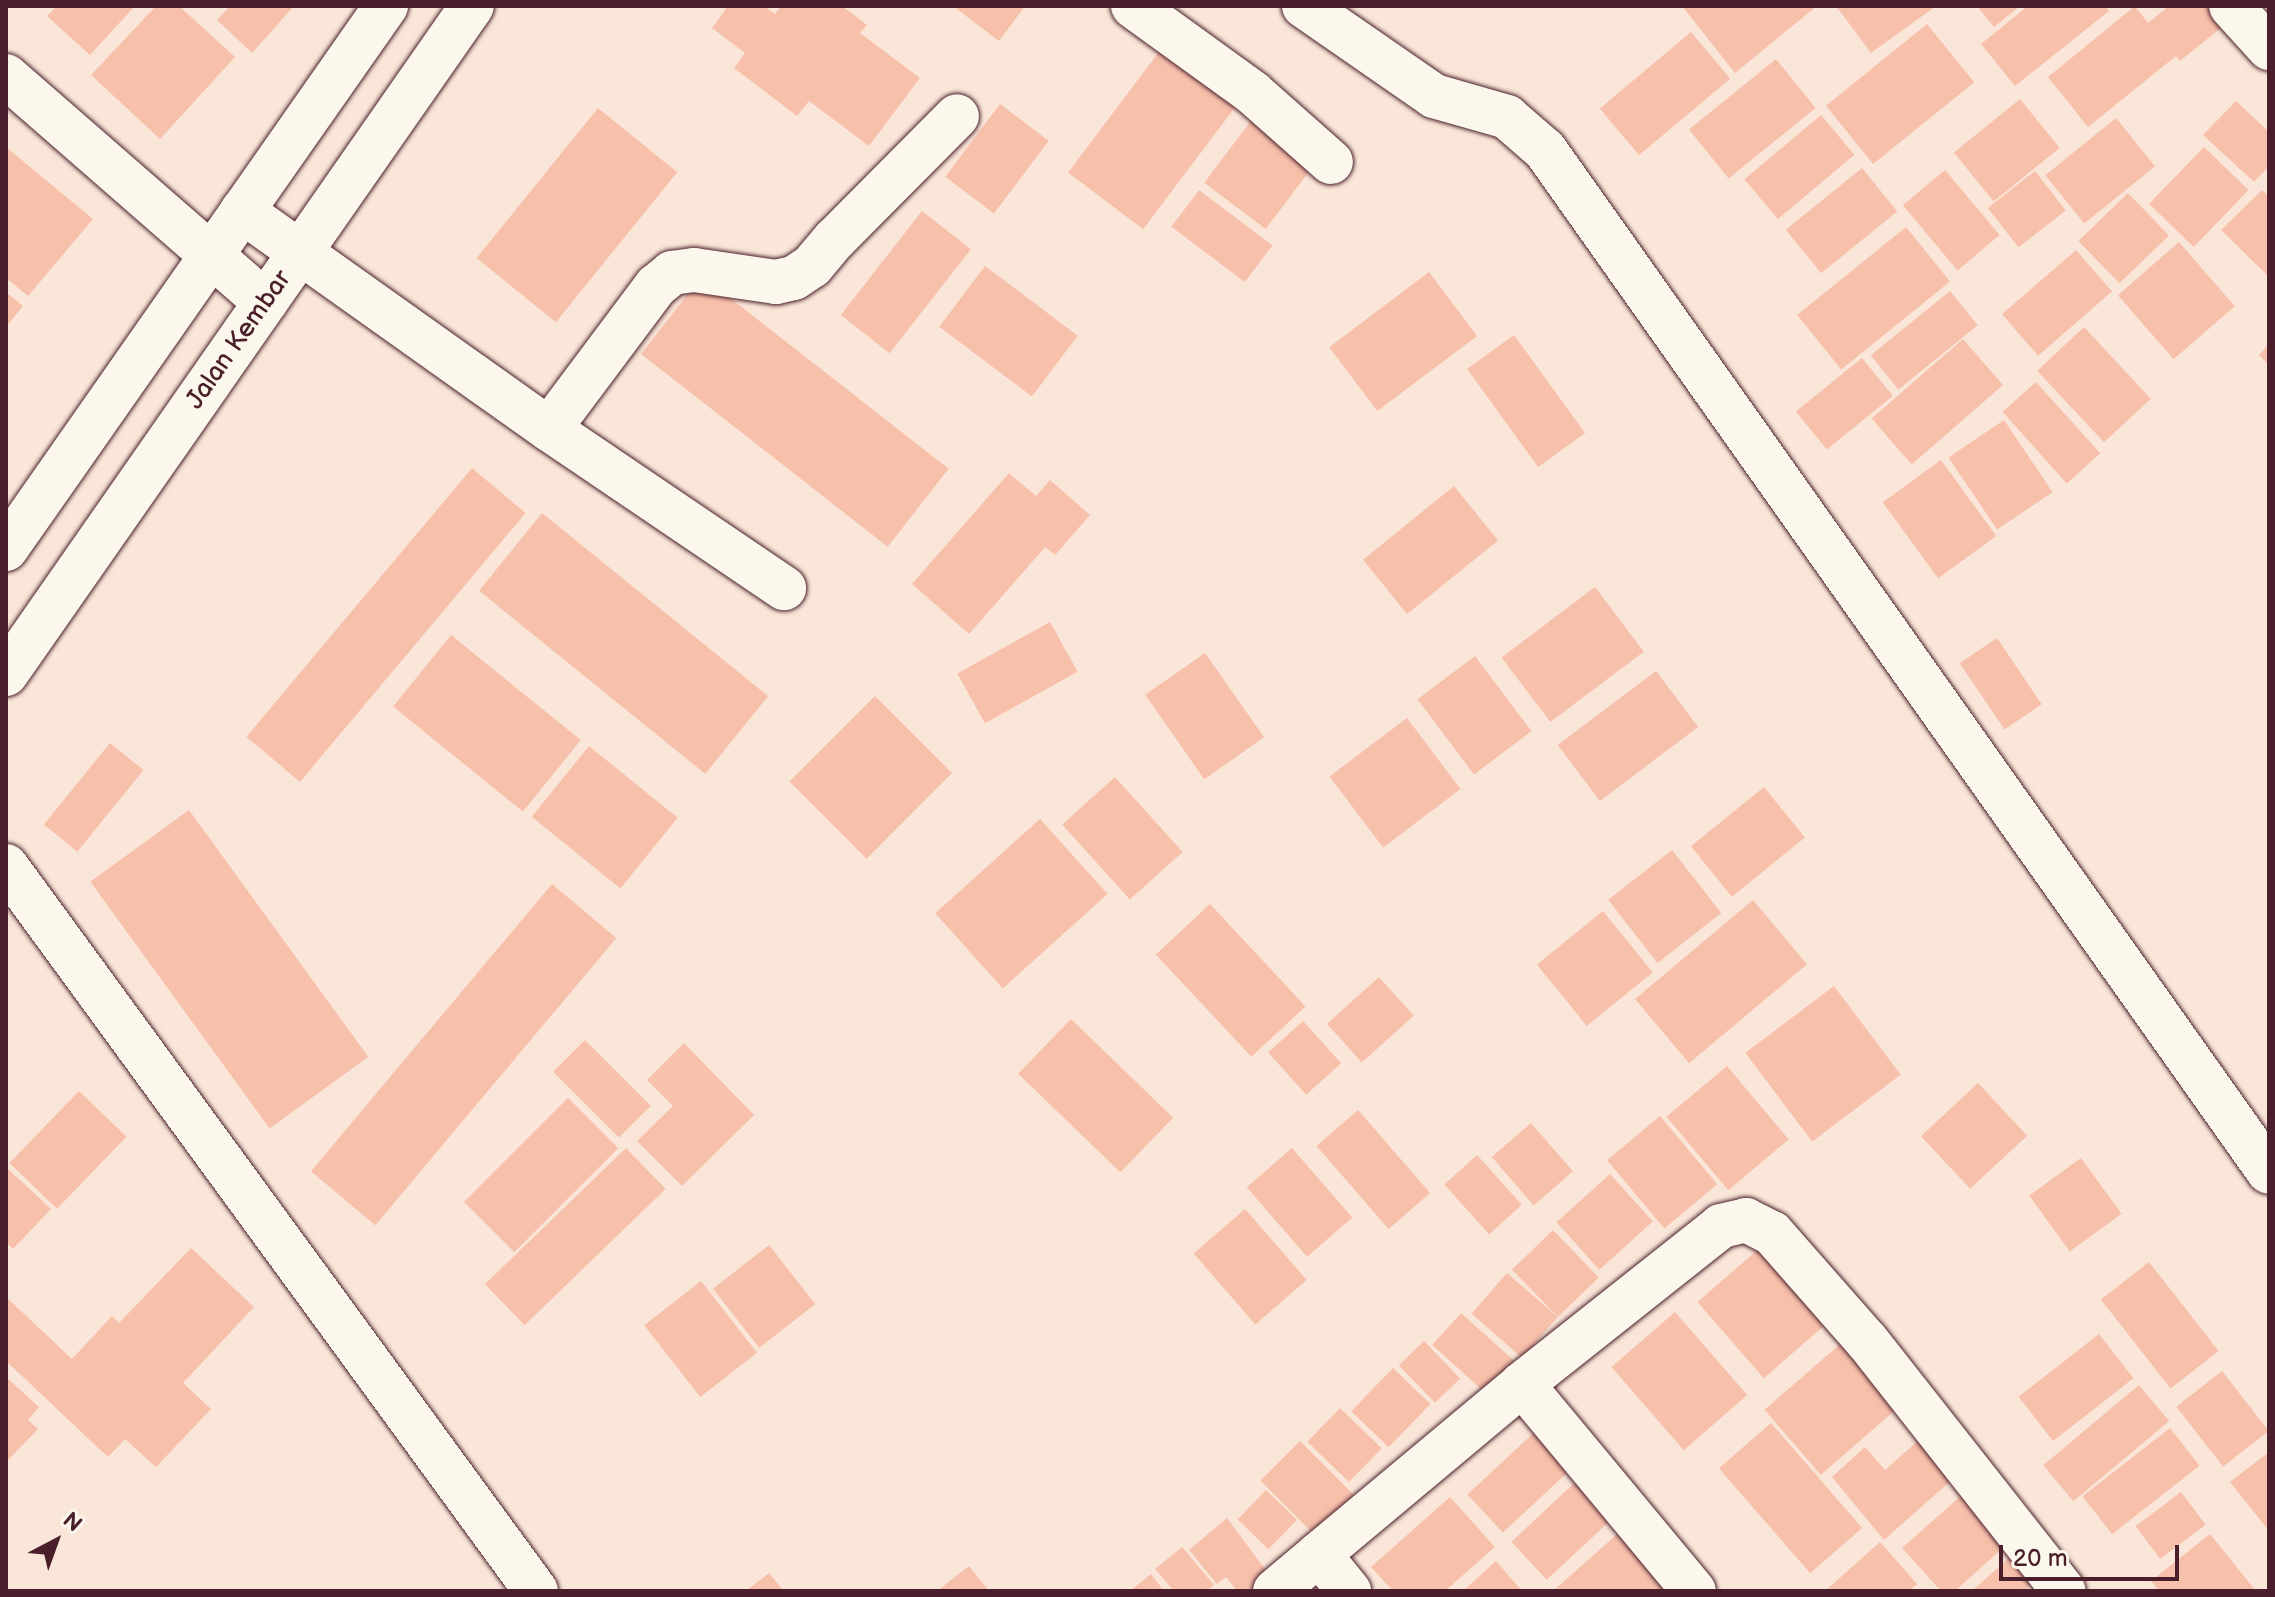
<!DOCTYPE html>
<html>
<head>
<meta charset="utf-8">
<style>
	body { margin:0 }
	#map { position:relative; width:2275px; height:1597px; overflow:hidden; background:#fae6d8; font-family:"Balsamiq Sans",sans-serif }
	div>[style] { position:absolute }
	.building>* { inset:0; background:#f7c0ab; transform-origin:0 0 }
	.roads { filter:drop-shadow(0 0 2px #4a1f2b) drop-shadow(0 0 2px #4a1f2b) }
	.minor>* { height:44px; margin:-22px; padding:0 22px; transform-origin:22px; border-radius:22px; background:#fbf7ec }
	.secondary>* { height:44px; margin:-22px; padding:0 22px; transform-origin:22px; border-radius:22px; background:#fbf7ec }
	span { translate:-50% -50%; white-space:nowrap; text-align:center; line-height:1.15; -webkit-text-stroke:6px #fbf7ec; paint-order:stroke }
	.street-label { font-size:26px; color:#4a1f2b }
	.frame { position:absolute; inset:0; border:8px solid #4a1f2b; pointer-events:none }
	.north { position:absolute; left:16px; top:1501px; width:80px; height:80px; -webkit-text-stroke:6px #fbf7ec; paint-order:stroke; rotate:41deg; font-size:22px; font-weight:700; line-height:32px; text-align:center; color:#4a1f2b }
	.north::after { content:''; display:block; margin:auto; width:28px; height:36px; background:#4a1f2b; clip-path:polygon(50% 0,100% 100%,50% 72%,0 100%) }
	.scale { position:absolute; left:1999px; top:1545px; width:180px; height:36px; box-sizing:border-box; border:4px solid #4a1f2b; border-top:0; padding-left:10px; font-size:24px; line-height:28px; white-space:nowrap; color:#4a1f2b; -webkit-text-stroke:6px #fbf7ec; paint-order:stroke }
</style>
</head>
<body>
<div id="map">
	<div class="building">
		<div style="clip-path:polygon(57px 6px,135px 6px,90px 55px,47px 16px)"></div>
		<div style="clip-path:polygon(156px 6px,179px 6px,235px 57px,160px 139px,91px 75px)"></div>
		<div style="clip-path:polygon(230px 6px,294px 6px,252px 53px,217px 20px)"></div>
		<div style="clip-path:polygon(728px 6px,764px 6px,775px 14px,781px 6px,842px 6px,867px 25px,860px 33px,920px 78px,869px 146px,809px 101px,797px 116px,734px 68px,745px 53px,712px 28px)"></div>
		<div style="clip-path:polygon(953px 6px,1025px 6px,999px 41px)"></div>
		<div style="clip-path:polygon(1682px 6px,1817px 6px,1735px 73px)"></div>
		<div style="clip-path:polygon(1836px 6px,1936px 6px,1871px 53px)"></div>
		<div style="clip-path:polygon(1977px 6px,2020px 6px,1994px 27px)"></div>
		<div style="clip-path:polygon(2028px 6px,2105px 6px,2109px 11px,2015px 86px,1981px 44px)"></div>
		<div style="clip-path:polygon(2135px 6px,2148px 23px,2169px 6px,2221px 6px,2232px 19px,2180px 61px,2176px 56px,2088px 127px,2048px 77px)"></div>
		<div style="left:1927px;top:24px;width:75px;height:130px;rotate:51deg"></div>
		<div style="left:1691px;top:32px;width:61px;height:119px;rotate:50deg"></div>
		<div style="left:1171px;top:36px;width:94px;height:171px;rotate:37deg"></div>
		<div style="left:1776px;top:59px;width:63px;height:112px;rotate:51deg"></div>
		<div style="left:2020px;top:99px;width:63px;height:85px;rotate:51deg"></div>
		<div style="clip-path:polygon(2236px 101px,2269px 132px,2269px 166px,2254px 182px,2203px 135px)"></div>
		<div style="left:1000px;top:104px;width:61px;height:91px;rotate:37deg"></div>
		<div style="left:598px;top:108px;width:102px;height:193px;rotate:39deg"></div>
		<div style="left:1256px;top:114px;width:77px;height:86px;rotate:37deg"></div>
		<div style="left:1821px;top:115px;width:52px;height:100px;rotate:50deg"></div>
		<div style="left:2116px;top:118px;width:62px;height:91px;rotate:51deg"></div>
		<div style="clip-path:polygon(6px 147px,93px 219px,28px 296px,6px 278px)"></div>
		<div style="left:2204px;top:147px;width:62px;height:79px;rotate:44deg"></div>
		<div style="left:1862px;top:168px;width:56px;height:98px;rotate:51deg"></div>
		<div style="left:1945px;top:170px;width:85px;height:55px;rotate:50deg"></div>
		<div style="left:2035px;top:171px;width:50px;height:60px;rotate:52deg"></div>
		<div style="left:1199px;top:190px;width:92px;height:46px;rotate:37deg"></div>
		<div style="clip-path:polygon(2262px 190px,2269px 197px,2269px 277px,2221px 230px)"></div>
		<div style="left:2128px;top:193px;width:59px;height:69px;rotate:46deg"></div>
		<div style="left:922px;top:211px;width:62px;height:132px;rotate:38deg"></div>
		<div style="left:1906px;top:227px;width:70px;height:140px;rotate:51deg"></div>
		<div style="left:2179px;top:242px;width:85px;height:81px;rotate:49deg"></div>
		<div style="left:2076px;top:250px;width:55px;height:98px;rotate:49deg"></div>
		<div style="left:985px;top:266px;width:116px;height:76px;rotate:37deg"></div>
		<div style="left:1429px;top:272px;width:80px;height:125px;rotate:53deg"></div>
		<div style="left:702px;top:276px;width:313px;height:99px;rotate:38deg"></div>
		<div style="left:1950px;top:291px;width:44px;height:102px;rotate:51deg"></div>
		<div style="clip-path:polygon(6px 292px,23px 306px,6px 327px)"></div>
		<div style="left:2084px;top:327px;width:98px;height:64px;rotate:47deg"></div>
		<div style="left:1514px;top:335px;width:121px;height:58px;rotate:54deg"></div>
		<div style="left:1963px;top:339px;width:61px;height:121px;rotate:49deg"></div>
		<div style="clip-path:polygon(2269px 344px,2269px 365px,2259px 355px)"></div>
		<div style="left:1862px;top:358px;width:49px;height:85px;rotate:51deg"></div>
		<div style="left:2036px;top:382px;width:96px;height:45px;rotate:48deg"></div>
		<div style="left:2004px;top:420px;width:87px;height:67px;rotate:56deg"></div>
		<div style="left:1941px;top:460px;width:94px;height:72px;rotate:54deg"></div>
		<div style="left:472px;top:468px;width:70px;height:351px;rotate:40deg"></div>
		<div style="clip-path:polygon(1009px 473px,1036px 496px,1050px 480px,1090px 515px,1055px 555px,1045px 547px,969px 634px,912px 584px)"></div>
		<div style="left:1454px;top:486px;width:70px;height:117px;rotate:51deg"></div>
		<div style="left:542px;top:513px;width:291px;height:100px;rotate:39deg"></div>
		<div style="left:1595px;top:587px;width:81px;height:117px;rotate:53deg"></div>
		<div style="left:1050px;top:622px;width:57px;height:106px;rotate:61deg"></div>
		<div style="left:451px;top:635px;width:167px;height:92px;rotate:39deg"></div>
		<div style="left:1997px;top:638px;width:80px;height:45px;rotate:56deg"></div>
		<div style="left:1205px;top:653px;width:103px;height:73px;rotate:55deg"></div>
		<div style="left:1475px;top:656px;width:94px;height:72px;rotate:53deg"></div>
		<div style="left:1656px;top:671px;width:70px;height:123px;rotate:53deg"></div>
		<div style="left:875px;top:696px;width:109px;height:121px;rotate:45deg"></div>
		<div style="left:1407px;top:718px;width:89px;height:97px;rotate:53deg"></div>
		<div style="left:110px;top:743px;width:43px;height:105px;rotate:39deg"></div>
		<div style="left:589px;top:746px;width:114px;height:91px;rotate:39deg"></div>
		<div style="left:1115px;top:777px;width:101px;height:71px;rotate:48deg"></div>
		<div style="left:1764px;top:787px;width:65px;height:94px;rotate:51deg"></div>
		<div style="left:189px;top:810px;width:305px;height:122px;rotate:54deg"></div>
		<div style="left:1040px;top:819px;width:101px;height:141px;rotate:48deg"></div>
		<div style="left:1672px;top:850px;width:80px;height:81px;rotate:52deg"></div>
		<div style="left:552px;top:884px;width:84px;height:375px;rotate:40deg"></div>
		<div style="left:1753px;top:900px;width:84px;height:154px;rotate:50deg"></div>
		<div style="left:1210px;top:904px;width:140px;height:74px;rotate:47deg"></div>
		<div style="left:1603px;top:911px;width:79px;height:85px;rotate:51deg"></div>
		<div style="left:1379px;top:977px;width:52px;height:70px;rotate:48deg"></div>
		<div style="left:1834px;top:986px;width:111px;height:111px;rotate:53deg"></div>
		<div style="left:1071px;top:1019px;width:142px;height:76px;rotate:44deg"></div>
		<div style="left:1303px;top:1021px;width:57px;height:47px;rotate:48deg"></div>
		<div style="left:585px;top:1040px;width:93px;height:45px;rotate:45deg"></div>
		<div style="clip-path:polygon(684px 1043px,754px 1115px,682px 1186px,637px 1141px,673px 1106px,647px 1080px)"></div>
		<div style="left:1727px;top:1066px;width:96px;height:79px;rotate:50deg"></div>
		<div style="left:1978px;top:1083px;width:72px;height:78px;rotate:47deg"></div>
		<div style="left:79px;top:1091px;width:66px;height:100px;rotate:44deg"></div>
		<div style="left:568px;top:1098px;width:71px;height:147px;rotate:45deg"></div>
		<div style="left:1358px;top:1110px;width:110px;height:55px;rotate:49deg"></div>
		<div style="left:1660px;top:1116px;width:89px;height:69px;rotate:50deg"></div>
		<div style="left:1531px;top:1123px;width:64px;height:52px;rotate:49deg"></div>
		<div style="left:626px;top:1148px;width:57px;height:196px;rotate:46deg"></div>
		<div style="left:1292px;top:1148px;width:92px;height:60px;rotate:49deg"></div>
		<div style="left:1477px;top:1155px;width:67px;height:44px;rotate:48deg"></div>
		<div style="left:2081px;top:1158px;width:69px;height:64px;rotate:54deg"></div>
		<div style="clip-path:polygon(6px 1167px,51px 1209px,13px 1249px,6px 1242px)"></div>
		<div style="left:1610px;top:1174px;width:64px;height:72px;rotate:48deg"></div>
		<div style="left:1245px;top:1209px;width:94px;height:68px;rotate:49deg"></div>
		<div style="left:1553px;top:1230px;width:66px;height:57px;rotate:46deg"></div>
		<div style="left:1770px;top:1239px;width:101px;height:96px;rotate:49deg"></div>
		<div style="left:769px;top:1245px;width:75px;height:71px;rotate:52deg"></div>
		<div style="clip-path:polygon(191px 1248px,254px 1307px,183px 1383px,211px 1409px,156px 1467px,125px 1439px,108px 1457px,6px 1361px,6px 1297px,72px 1359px,112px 1316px,119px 1323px)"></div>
		<div style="left:2149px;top:1262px;width:113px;height:61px;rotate:52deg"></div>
		<div style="left:1507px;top:1273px;width:67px;height:54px;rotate:41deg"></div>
		<div style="left:701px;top:1281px;width:91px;height:72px;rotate:52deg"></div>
		<div style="left:1675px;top:1312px;width:110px;height:84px;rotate:49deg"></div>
		<div style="left:1461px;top:1313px;width:76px;height:43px;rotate:42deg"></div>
		<div style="left:2099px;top:1334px;width:56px;height:102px;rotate:52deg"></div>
		<div style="left:1846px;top:1339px;width:86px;height:108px;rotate:49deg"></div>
		<div style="left:1424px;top:1341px;width:52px;height:35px;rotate:46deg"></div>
		<div style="left:1393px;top:1368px;width:52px;height:60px;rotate:44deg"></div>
		<div style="left:2222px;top:1371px;width:76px;height:58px;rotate:52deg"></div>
		<div style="clip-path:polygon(6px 1377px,39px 1407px,28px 1420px,38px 1429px,6px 1462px)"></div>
		<div style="left:2139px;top:1385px;width:47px;height:125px;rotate:50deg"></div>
		<div style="left:1340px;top:1408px;width:58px;height:47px;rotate:44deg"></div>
		<div style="left:1771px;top:1423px;width:139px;height:69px;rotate:49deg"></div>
		<div style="left:1542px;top:1425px;width:52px;height:102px;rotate:47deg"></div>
		<div style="left:2170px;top:1428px;width:48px;height:111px;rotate:52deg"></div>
		<div style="clip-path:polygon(1929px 1431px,1963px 1470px,1884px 1540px,1832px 1477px,1865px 1447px,1885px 1470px)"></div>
		<div style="left:1300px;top:1441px;width:83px;height:56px;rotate:45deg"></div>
		<div style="clip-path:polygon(2269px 1452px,2269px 1531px,2230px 1482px)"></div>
		<div style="left:1583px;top:1475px;width:52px;height:98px;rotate:47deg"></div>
		<div style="clip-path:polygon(1972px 1486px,2016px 1536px,1955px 1591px,1941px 1591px,1902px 1548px)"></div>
		<div style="left:1266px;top:1490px;width:43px;height:41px;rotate:44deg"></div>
		<div style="left:2181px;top:1492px;width:41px;height:57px;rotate:53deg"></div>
		<div style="clip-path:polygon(1450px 1497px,1495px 1547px,1445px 1591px,1393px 1591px,1371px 1567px)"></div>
		<div style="clip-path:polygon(1227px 1518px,1276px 1584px,1268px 1591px,1237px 1591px,1226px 1577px,1217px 1584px,1189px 1550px)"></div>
		<div style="clip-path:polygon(1623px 1529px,1671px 1591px,1553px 1591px)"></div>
		<div style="clip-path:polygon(2210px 1534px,2256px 1591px,2159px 1591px,2151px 1581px)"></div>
		<div style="clip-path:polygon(1880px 1542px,1917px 1584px,1909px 1591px,1825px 1591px)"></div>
		<div style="clip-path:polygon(1182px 1547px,1214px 1585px,1207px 1591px,1174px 1591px,1155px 1569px)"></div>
		<div style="clip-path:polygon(2020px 1548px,2043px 1574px,2024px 1591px,1972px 1591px)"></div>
		<div style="clip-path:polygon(1496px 1561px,1522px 1591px,1463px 1591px)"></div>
		<div style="clip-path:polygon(969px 1566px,989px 1591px,937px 1591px)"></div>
		<div style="clip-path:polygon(769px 1573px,784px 1591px,746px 1591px)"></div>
		<div style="clip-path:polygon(1151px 1574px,1164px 1591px,1130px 1591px)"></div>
	</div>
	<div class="roads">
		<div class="minor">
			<div style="left:1133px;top:6px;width:148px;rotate:35.9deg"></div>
			<div style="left:1253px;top:93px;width:104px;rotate:41.5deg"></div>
			<div style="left:1304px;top:6px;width:158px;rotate:34.7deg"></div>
			<div style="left:1434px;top:96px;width:76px;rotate:16deg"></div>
			<div style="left:1507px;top:117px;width:50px;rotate:41deg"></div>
			<div style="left:1545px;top:150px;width:1252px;rotate:54.69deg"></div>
			<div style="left:2231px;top:6px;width:57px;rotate:47.9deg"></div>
			<div style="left:6px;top:76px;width:344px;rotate:41.1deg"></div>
			<div style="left:242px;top:211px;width:377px;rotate:35.4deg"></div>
			<div style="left:549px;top:429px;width:284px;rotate:34.1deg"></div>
			<div style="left:549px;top:429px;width:179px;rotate:-53.2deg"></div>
			<div style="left:656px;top:286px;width:21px;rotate:-39deg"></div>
			<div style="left:672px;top:273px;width:22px;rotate:-8deg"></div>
			<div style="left:694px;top:270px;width:83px;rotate:8.3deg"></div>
			<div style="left:776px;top:282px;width:18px;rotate:-13deg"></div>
			<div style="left:794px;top:278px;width:22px;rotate:-34deg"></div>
			<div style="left:812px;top:266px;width:35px;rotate:-50deg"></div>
			<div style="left:835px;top:239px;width:173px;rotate:-45.2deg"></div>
			<div style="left:6px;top:866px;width:898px;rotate:53.83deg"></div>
			<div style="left:1522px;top:1384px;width:254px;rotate:-38.4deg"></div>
			<div style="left:1721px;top:1226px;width:26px;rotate:-13deg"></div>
			<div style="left:1746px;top:1220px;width:29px;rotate:27deg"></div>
			<div style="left:1772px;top:1233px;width:144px;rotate:48.7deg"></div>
			<div style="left:1867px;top:1341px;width:318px;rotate:51.8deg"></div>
			<div style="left:1319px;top:1554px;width:265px;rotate:-39.9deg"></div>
			<div style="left:1522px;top:1384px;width:269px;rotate:50.3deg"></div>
			<div style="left:1275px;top:1591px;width:57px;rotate:-40.1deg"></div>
			<div style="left:1319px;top:1554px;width:48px;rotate:51deg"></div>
		</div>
		<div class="secondary">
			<div style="left:6px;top:549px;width:663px;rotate:-55.02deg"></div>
			<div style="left:6px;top:674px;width:814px;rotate:-55.1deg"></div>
		</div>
	</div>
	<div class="street-label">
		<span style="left:239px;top:340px;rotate:-55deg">Jalan Kembar</span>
	</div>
	<div class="frame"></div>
	<div class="north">N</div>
	<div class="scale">20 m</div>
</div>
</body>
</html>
